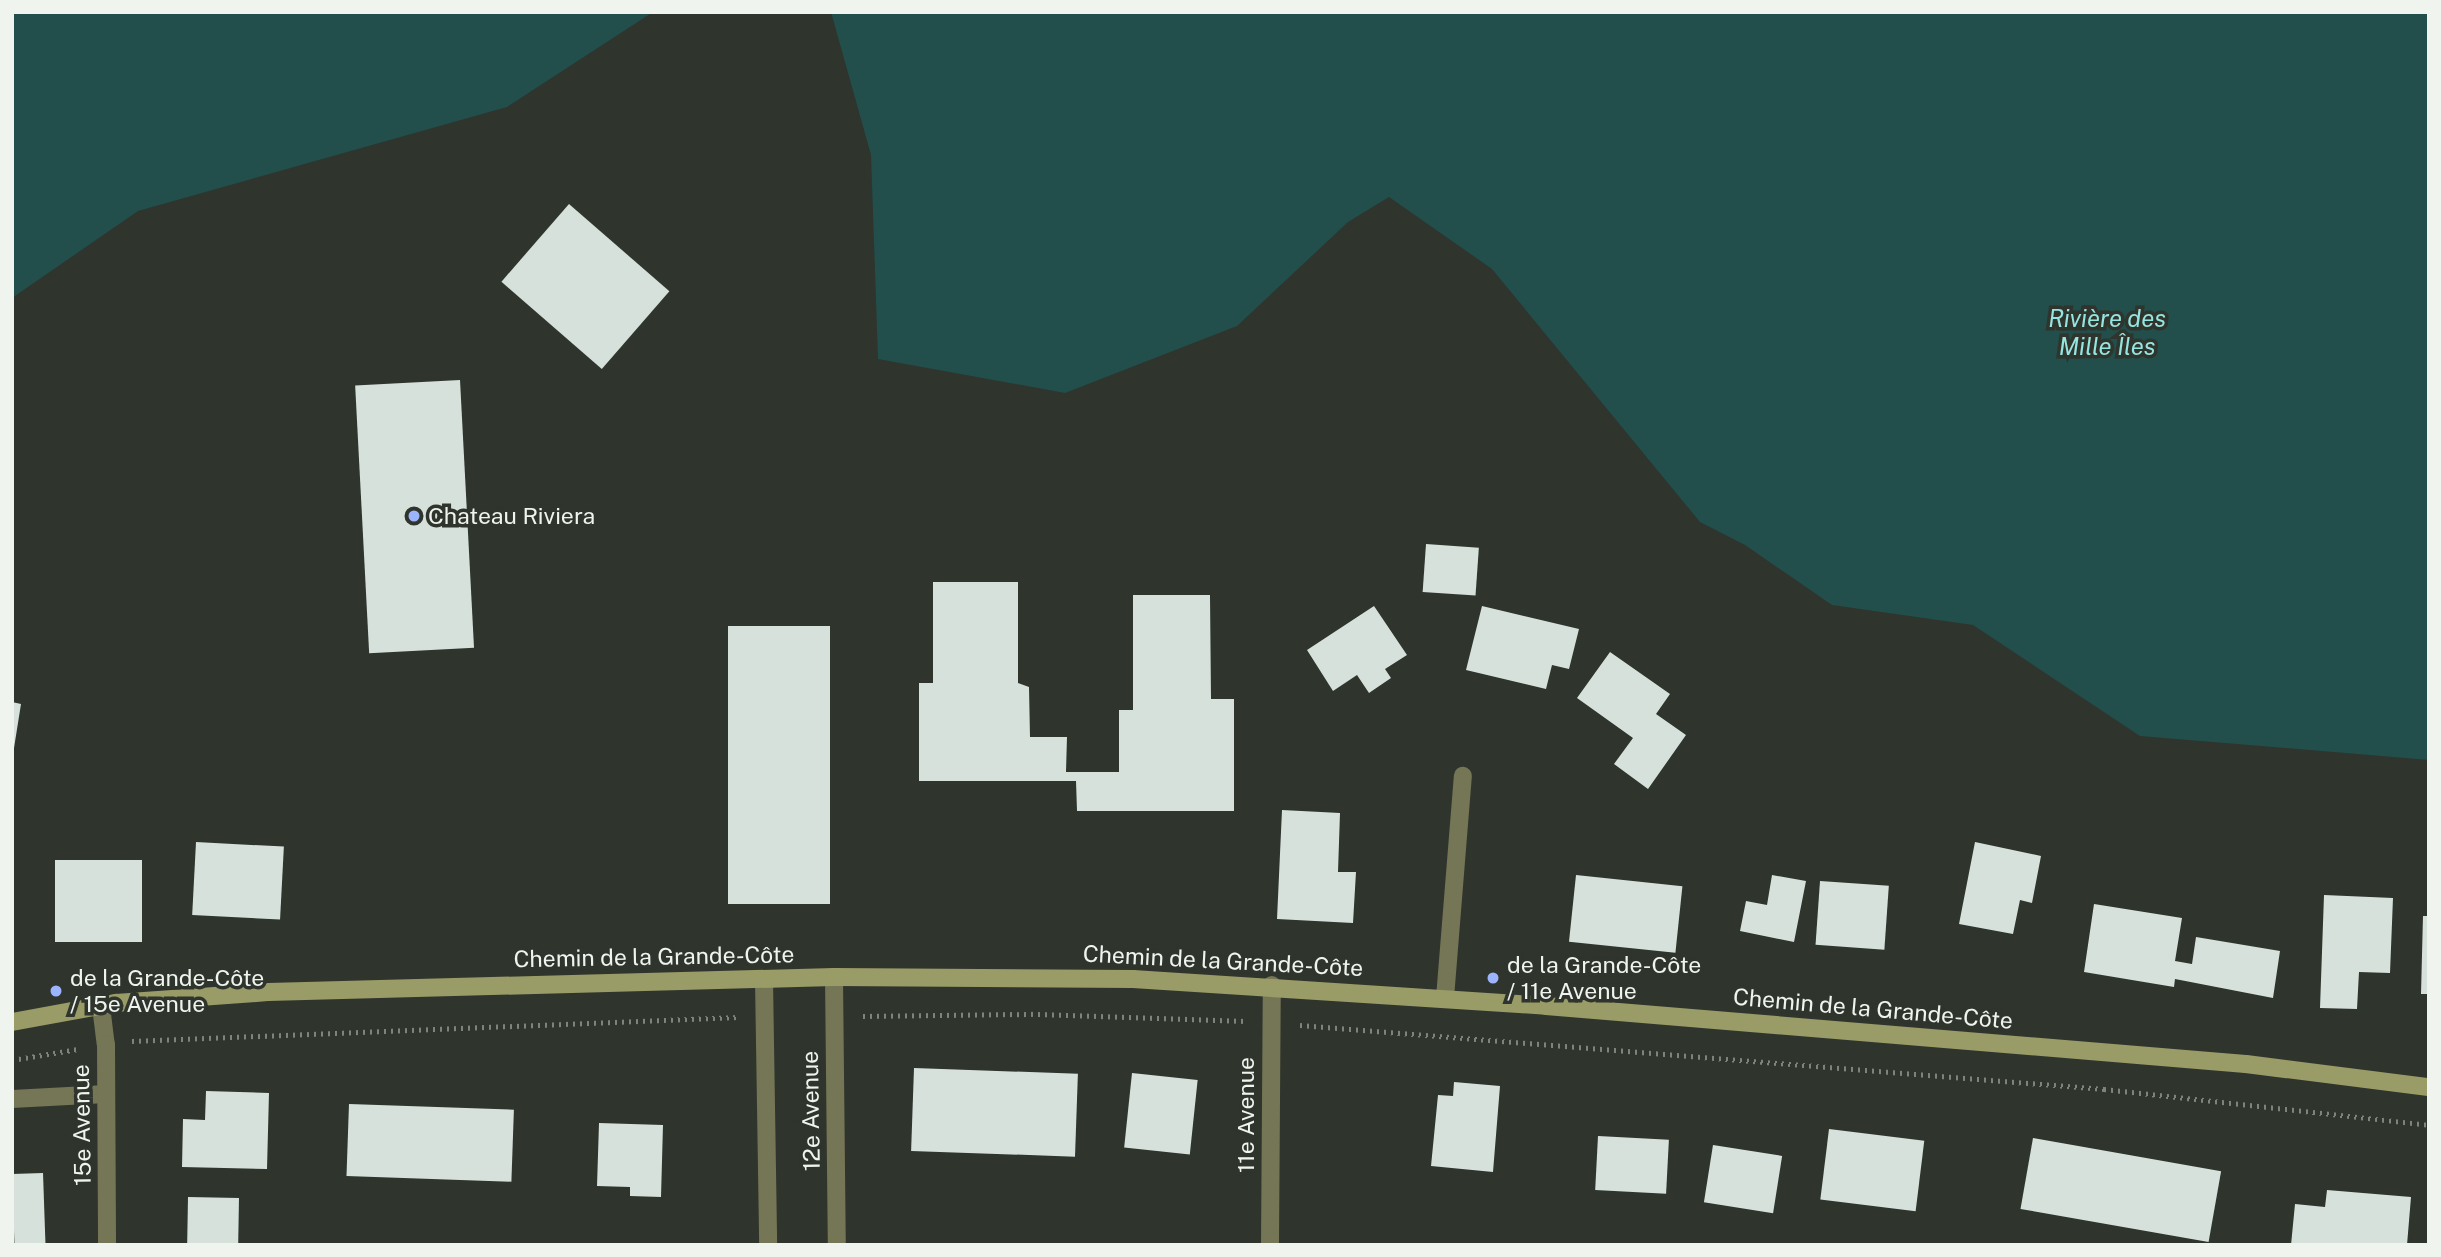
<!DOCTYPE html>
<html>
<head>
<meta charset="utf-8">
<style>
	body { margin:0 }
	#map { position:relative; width:2441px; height:1257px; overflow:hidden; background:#2f342d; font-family:"Public Sans",sans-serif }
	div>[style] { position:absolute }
	.water>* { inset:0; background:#224e4b }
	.building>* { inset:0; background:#d6e1dc; transform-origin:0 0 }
	.path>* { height:4.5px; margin-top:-2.25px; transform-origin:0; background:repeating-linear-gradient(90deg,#7f837d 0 2px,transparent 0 7px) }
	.service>* { height:18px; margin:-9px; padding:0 9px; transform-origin:9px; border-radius:9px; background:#747655 }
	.minor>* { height:18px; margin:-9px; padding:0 9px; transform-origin:9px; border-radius:9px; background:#747655 }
	.secondary>* { height:18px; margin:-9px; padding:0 9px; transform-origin:9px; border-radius:9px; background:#999c66 }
	.dots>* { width:19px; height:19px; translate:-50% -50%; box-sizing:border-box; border:4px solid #2f342d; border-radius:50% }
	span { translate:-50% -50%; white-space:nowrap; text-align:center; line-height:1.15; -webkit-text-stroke:7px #2f342d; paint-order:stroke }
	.poi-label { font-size:23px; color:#f0f4ef }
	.left { translate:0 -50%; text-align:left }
	.street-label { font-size:23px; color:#f0f4ef }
	.water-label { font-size:24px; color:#95e5e0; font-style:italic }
	.frame { position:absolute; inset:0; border:14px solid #f0f4ef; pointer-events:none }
</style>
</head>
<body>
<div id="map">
	<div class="water">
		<div style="clip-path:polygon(12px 12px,653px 12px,507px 107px,138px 211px,12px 298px)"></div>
		<div style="clip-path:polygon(831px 12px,2429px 12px,2429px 760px,2140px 736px,1973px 625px,1832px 605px,1745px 545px,1700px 522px,1492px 269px,1389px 197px,1348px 222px,1237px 326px,1065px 393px,878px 359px,871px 155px)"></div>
	</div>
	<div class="building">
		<div style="left:569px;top:204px;width:133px;height:103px;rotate:41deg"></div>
		<div style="left:460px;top:380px;width:268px;height:105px;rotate:87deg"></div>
		<div style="left:1426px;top:544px;width:53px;height:48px;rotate:4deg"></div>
		<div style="clip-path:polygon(933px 582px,1018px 582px,1018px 683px,1029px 687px,1030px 737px,1067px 737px,1066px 772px,1119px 772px,1119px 710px,1133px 710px,1133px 595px,1210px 595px,1211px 699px,1234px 699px,1234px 811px,1077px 811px,1076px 781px,919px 781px,919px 683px,933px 683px)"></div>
		<div style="clip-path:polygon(1374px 606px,1407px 655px,1385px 669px,1391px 678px,1369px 693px,1357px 675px,1333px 691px,1307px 650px)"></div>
		<div style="clip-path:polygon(1482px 606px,1579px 629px,1569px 669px,1552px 665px,1546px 689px,1466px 670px)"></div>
		<div style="left:728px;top:626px;width:102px;height:278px"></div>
		<div style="clip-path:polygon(1610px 652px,1670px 694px,1656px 714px,1686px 735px,1648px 789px,1614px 764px,1633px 738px,1577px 698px)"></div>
		<div style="clip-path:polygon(12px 702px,21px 704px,14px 748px,12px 748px)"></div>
		<div style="clip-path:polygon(1282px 810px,1340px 813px,1338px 872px,1356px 872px,1353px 923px,1277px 919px)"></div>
		<div style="left:196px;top:842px;width:88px;height:73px;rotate:3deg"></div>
		<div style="clip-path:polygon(1975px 842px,2041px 856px,2032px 903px,2020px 900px,2013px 934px,1959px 924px)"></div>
		<div style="left:55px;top:860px;width:87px;height:82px"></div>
		<div style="left:1576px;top:875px;width:107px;height:67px;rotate:6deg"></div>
		<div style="clip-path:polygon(1772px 875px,1806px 881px,1794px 942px,1740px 931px,1746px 901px,1767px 905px)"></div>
		<div style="left:1820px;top:881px;width:69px;height:64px;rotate:4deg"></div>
		<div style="clip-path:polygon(2324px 895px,2393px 898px,2390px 973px,2359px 972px,2357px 1009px,2320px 1008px)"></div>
		<div style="clip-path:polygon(2094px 904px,2182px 918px,2175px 961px,2192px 964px,2196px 937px,2280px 951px,2273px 998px,2175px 979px,2174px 987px,2084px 972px)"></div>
		<div style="clip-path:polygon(2423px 916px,2429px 916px,2429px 994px,2421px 994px)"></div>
		<div style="left:914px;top:1068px;width:164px;height:83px;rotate:2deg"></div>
		<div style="left:1132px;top:1073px;width:66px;height:75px;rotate:6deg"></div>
		<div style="clip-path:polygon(1454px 1082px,1500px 1086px,1493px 1172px,1431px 1166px,1438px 1095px,1453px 1096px)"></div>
		<div style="clip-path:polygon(206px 1091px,269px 1093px,267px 1169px,182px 1167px,183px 1119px,205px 1120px)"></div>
		<div style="left:349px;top:1104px;width:165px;height:72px;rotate:2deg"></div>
		<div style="clip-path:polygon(599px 1123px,663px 1125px,661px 1197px,630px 1196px,630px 1187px,597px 1186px)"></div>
		<div style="left:1829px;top:1129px;width:96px;height:71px;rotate:7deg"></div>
		<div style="left:1598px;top:1136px;width:71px;height:54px;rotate:3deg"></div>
		<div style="left:2033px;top:1138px;width:191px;height:72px;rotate:10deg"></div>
		<div style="left:1713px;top:1145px;width:70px;height:58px;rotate:9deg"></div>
		<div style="left:43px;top:1173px;width:72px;height:31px;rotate:88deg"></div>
		<div style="clip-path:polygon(2327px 1190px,2411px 1197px,2407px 1245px,2291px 1245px,2295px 1204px,2325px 1207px)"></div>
		<div style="left:188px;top:1197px;width:51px;height:48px;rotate:1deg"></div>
	</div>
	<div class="path">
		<div style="left:863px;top:1016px;width:175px;rotate:-0.7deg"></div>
		<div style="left:1038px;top:1014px;width:208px;rotate:1.9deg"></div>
		<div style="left:1300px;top:1025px;width:807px;rotate:4.55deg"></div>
		<div style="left:2104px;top:1089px;width:327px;rotate:6.3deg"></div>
		<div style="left:132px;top:1041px;width:607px;rotate:-2.26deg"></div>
		<div style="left:12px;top:1060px;width:67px;rotate:-9.5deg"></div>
	</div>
	<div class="service">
		<div style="left:12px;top:1099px;width:94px;rotate:-3deg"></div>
	</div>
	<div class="minor">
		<div style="left:834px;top:977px;width:268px;rotate:89.4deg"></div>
		<div style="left:764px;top:979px;width:266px;rotate:89.1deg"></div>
		<div style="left:1445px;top:998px;width:223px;rotate:-85.4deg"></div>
		<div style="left:101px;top:1006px;width:38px;rotate:83deg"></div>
		<div style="left:106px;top:1044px;width:201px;rotate:89.7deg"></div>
		<div style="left:1270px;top:1245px;width:260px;rotate:-89.6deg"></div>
	</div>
	<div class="secondary">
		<div style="left:12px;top:1022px;width:106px;rotate:-10.4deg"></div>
		<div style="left:116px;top:1003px;width:152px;rotate:-4.1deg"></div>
		<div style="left:268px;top:992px;width:566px;rotate:-1.52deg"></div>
		<div style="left:834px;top:977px;width:299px;rotate:0.4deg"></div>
		<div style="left:1133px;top:979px;width:414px;rotate:3.7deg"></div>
		<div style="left:1546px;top:1006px;width:702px;rotate:4.74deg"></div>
		<div style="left:2246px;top:1064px;width:184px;rotate:7.2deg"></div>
	</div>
	<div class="dots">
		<div style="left:414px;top:516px;background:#9cb4fd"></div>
		<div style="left:1493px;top:978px;background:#9cb4fd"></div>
		<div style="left:56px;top:991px;background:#9cb4fd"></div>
	</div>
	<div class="poi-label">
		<span class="left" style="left:428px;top:516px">Chateau Riviera</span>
		<span class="left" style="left:1507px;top:978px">de la Grande-Côte<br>/ 11e Avenue</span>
		<span class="left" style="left:70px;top:991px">de la Grande-Côte<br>/ 15e Avenue</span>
	</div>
	<div class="street-label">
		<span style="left:654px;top:957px;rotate:-1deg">Chemin de la Grande-Côte</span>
		<span style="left:1223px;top:961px;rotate:3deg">Chemin de la Grande-Côte</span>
		<span style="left:1873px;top:1009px;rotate:5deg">Chemin de la Grande-Côte</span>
		<span style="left:811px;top:1111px;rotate:-91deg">12e Avenue</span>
		<span style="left:1246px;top:1115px;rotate:-90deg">11e Avenue</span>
		<span style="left:82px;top:1125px;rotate:-91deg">15e Avenue</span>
	</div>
	<div class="water-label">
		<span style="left:2107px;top:333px">Rivière des<br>Mille Îles</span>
	</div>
	<div class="frame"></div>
</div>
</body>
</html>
